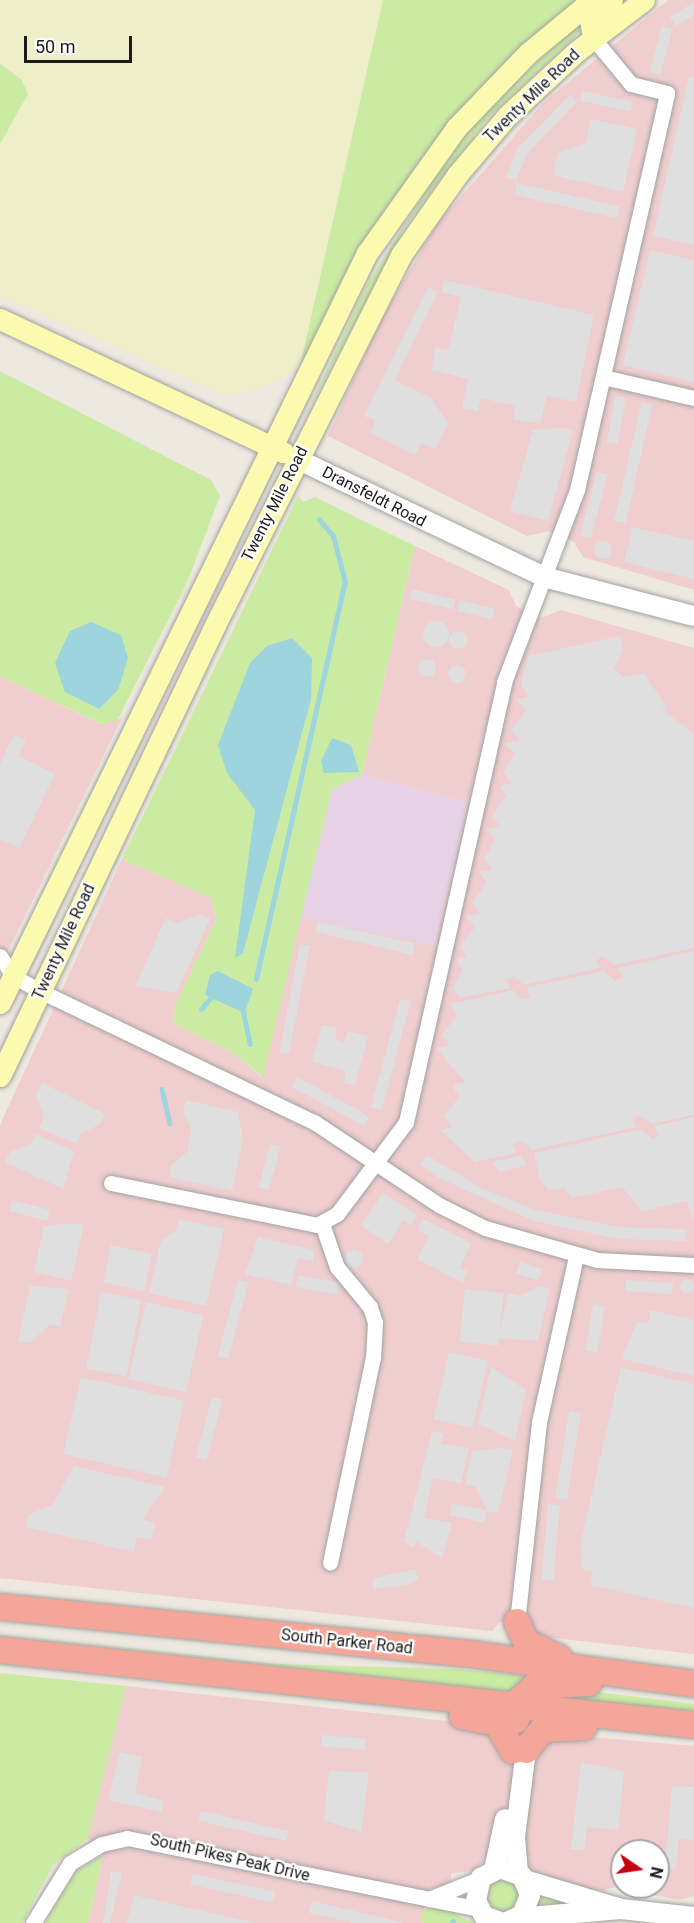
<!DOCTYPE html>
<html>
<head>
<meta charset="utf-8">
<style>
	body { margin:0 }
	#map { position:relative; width:694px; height:1923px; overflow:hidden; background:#ede8e0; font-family:Roboto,sans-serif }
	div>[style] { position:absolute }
	.commercial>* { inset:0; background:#f0cdce }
	.industrial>* { inset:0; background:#e7d1e4 }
	.farmland>* { inset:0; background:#eeeec9 }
	.grass>* { inset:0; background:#cbeba2 }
	.parking>* { inset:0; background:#dfdfdf; transform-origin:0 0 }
	.round { border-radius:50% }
	.water>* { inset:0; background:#9dd4dd }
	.stream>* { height:4.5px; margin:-2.25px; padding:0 2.25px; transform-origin:2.25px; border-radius:2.25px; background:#9dd4dd }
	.roads { filter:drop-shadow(0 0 2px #a2a2a2) drop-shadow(0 0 2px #a2a2a2) }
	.minor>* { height:15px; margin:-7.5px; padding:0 7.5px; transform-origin:7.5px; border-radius:7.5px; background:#fff }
	.tertiary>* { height:20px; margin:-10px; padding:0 10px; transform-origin:10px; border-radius:10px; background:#fff }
	.secondary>* { height:21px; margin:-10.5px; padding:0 10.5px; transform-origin:10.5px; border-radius:10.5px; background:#fcfaaf }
	.trunk>* { height:26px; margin:-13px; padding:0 13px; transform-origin:13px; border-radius:13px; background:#f4a698 }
	span { translate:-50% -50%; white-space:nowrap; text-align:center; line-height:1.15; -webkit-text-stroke:4.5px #fff; paint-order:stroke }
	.street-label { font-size:16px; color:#1b1b1b }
	.north { position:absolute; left:610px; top:1839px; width:60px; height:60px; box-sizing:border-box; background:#fff; border:2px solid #a4a4a4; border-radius:50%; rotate:103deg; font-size:16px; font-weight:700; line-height:24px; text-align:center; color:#1b1b1b }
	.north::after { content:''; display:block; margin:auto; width:21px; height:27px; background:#c6000f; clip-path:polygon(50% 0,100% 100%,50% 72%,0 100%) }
	.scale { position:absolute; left:24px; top:36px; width:108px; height:27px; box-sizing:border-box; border:3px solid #1b1b1b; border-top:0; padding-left:8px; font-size:18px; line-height:21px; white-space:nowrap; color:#1b1b1b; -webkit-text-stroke:4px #fff; paint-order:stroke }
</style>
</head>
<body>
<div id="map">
	<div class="commercial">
		<div style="clip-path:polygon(668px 0,694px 0,694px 590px,583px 557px,574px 542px,549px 531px,527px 536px,328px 436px,378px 325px,437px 224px,543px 103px)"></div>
		<div style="clip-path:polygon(415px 546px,509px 590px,516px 606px,541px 618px,561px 610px,694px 648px,694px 1654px,538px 1636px,532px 1626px,500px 1622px,492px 1631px,0 1578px,0 1125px,122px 859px,211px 898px,216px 920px,175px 1005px,174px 1024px,230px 1051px,262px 1077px,300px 917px,434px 945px,468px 802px,362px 775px)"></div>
		<div style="clip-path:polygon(0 676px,101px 724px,122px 718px,0 967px)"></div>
		<div style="clip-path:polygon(126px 1686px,483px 1725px,505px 1744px,556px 1734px,694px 1746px,694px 1896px,679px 1900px,635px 1891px,658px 1887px,658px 1851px,622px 1851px,622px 1885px,602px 1891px,558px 1885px,489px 1855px,475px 1870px,451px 1874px,451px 1884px,428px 1889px,421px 1923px,88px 1923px,103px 1855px,88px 1838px,89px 1825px)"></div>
	</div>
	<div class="industrial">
		<div style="clip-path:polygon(362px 775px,468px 802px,434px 945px,300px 917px,332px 788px)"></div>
	</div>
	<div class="farmland">
		<div style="clip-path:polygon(0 0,383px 0,300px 366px,268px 386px,226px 396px,0 295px,0 144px,28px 94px,22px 80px,0 64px)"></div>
	</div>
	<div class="grass">
		<div style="clip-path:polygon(383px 0,579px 0,457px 114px,421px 159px,364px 242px,300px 366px)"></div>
		<div style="clip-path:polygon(584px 17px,580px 32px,488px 118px,406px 225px,304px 419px,365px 288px,459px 138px)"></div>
		<div style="clip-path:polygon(0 64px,22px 80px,28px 94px,0 144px)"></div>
		<div style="clip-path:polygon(0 371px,211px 480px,220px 496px,187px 583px,117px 721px,102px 724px,0 676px)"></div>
		<div style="clip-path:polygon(298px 496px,303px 502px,315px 497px,415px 546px,362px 775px,332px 789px,263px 1077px,230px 1051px,174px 1024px,175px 1005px,216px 920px,211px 898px,122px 859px)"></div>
		<div style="clip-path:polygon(0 1634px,276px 1664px,457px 1669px,529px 1676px,520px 1689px,509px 1692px)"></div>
		<div style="clip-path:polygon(0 1673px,126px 1686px,88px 1838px,53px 1865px,22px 1923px,0 1923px)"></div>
		<div style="clip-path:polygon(556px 1687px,694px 1704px,694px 1711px,540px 1697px)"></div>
		<div style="clip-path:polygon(103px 1855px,88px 1923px,45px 1923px,74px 1873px)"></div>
		<div style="clip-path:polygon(492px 1877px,515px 1878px,523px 1900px,507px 1915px,487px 1908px,484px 1886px)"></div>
		<div style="clip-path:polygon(535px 1890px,580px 1904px,536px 1909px)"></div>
		<div style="clip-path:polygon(454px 1907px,458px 1916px,475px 1923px,421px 1923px,423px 1910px)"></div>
	</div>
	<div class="parking">
		<div style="clip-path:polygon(694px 2px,694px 15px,676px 26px,670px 17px)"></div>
		<div style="left:662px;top:26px;width:11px;height:48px;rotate:15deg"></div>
		<div style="clip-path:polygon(689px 77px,694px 78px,694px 245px,653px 236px)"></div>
		<div style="left:582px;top:91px;width:52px;height:10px;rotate:12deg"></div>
		<div style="clip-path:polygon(570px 95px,577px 102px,528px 153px,516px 180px,506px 178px,518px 148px)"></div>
		<div style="clip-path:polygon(591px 119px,637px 129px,623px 192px,553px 175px,558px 153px,586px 143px)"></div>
		<div style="left:517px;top:183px;width:105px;height:12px;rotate:13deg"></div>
		<div style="clip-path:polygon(650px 250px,694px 260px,694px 382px,623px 365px)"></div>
		<div style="clip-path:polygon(444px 280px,594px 315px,576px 402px,547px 396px,540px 424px,513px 419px,515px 406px,481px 398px,478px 411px,462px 408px,468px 379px,431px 370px,436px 347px,448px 350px,461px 297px,442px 292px)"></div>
		<div style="clip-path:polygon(428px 287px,438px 292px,395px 380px,430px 397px,448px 423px,435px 449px,421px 443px,415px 455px,371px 433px,375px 421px,364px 416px)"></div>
		<div style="left:615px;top:396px;width:11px;height:47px;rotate:10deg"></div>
		<div style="clip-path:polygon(642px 402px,652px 405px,626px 523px,614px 521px)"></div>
		<div style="clip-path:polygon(562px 428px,573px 430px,548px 521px,510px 511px,533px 430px)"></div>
		<div style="left:597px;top:472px;width:11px;height:66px;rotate:15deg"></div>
		<div style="clip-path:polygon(633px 527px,694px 541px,694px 579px,624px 562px)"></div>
		<div class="round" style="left:594px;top:541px;width:18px;height:18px"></div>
		<div style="left:412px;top:589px;width:45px;height:10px;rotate:14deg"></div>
		<div style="left:460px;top:600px;width:36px;height:11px;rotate:14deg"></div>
		<div class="round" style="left:423px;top:621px;width:26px;height:26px"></div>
		<div class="round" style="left:449px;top:631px;width:18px;height:18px"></div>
		<div style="clip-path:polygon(620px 636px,623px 648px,614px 668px,623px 677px,644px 673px,667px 708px,661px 709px,694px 733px,694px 948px,615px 965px,602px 956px,596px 961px,601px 968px,524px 985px,514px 976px,506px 980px,511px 988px,460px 998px,453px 989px,462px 970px,456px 959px,467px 956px,460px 947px,475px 927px,466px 916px,480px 913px,472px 903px,487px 882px,479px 872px,493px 870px,484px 859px,495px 840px,487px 829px,500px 826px,492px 816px,506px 796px,500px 786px,512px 783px,503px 773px,514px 753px,505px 744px,520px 740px,511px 730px,526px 710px,516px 700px,530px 696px,521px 686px,528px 656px)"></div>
		<div class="round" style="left:418px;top:659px;width:18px;height:18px"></div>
		<div class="round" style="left:448px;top:665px;width:18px;height:18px"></div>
		<div style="clip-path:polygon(14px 735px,26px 740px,19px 756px,55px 774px,19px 848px,0 839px,0 764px)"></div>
		<div style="clip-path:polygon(201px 914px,210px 919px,176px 993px,135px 986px,166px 918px,177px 923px)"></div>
		<div style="clip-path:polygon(318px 922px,415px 943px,413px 955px,315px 932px)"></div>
		<div style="left:300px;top:944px;width:10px;height:110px;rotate:11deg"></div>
		<div style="clip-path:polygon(694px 951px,694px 1115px,652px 1124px,638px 1115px,633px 1120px,637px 1127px,532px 1150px,522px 1141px,513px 1145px,517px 1153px,475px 1162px,440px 1130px,453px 1127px,444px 1117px,459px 1097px,452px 1085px,465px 1082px,436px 1048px,450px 1045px,442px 1035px,457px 1015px,450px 1004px,513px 990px,521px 999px,530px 998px,527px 987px,604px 971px,615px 981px,624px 977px,618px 968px)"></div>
		<div style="left:400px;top:999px;width:11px;height:112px;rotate:15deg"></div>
		<div style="clip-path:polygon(322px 1025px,337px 1028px,335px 1039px,344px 1042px,347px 1031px,368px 1036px,355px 1085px,344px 1083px,346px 1071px,312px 1062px)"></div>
		<div style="clip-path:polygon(297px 1077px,360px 1111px,369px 1118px,364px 1126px,292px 1087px)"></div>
		<div style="clip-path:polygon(42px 1083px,105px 1114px,100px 1124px,81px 1134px,77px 1144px,39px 1128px,44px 1116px,36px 1095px)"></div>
		<div style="clip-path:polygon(186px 1100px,238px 1112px,243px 1139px,232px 1191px,169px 1177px,171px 1165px,187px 1152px,191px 1129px,183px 1111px)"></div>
		<div style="clip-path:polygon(694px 1117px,694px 1221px,687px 1201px,642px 1211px,622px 1187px,572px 1198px,563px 1188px,549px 1191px,540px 1180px,534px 1153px,640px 1129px,653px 1139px,659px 1135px,654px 1126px)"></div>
		<div style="clip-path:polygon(36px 1134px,74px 1151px,63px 1189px,5px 1162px,10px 1152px,31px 1144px)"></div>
		<div style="left:270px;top:1144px;width:11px;height:45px;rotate:15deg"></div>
		<div style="clip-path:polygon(427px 1155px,481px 1188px,536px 1210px,619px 1227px,685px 1229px,686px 1241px,618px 1239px,534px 1221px,439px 1178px,420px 1165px)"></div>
		<div style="clip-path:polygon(520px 1156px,528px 1165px,500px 1172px,492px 1162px)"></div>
		<div style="clip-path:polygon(383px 1193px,417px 1215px,411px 1225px,403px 1221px,388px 1244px,361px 1225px)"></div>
		<div style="left:12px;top:1200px;width:39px;height:11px;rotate:15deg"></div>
		<div style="clip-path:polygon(179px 1219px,224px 1229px,206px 1306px,149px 1293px,161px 1241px,176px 1230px)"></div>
		<div style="clip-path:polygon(423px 1219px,471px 1243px,460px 1268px,467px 1271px,463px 1283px,417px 1259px,429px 1236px,418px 1230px)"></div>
		<div style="clip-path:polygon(73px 1223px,84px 1225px,71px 1281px,34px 1272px,44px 1226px)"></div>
		<div style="clip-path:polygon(258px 1237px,314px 1250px,313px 1261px,298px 1258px,291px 1285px,245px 1274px)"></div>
		<div style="left:111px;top:1245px;width:42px;height:38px;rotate:12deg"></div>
		<div class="round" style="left:345px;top:1250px;width:18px;height:18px"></div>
		<div style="left:520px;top:1262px;width:23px;height:12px;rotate:18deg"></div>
		<div style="left:298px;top:1275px;width:42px;height:12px;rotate:11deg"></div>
		<div class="round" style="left:680px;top:1279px;width:14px;height:14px"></div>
		<div style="left:238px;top:1280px;width:11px;height:79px;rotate:15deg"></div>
		<div style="left:626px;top:1280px;width:47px;height:11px;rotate:4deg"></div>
		<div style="clip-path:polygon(30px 1286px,69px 1289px,60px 1327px,50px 1324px,30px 1343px,18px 1341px)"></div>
		<div style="clip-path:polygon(539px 1286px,550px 1288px,538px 1340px,498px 1339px,508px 1293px,520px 1296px)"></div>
		<div style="left:465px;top:1289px;width:39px;height:53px;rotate:6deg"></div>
		<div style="left:101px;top:1292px;width:41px;height:78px;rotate:11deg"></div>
		<div style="left:146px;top:1302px;width:59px;height:79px;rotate:13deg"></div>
		<div style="left:593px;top:1304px;width:12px;height:47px;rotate:9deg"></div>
		<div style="clip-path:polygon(651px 1310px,694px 1320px,694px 1376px,622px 1359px,637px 1321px,648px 1323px)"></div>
		<div style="left:449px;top:1352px;width:40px;height:69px;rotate:13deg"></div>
		<div style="clip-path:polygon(491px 1367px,526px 1390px,515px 1441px,478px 1424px)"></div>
		<div style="clip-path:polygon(621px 1367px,694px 1384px,694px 1608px,590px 1585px,593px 1571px,582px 1569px,581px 1541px)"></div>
		<div style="left:81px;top:1377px;width:106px;height:79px;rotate:13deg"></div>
		<div style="left:212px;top:1397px;width:11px;height:62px;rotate:15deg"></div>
		<div style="left:569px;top:1411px;width:12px;height:88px;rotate:9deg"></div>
		<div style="clip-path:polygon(432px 1431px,443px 1434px,441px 1444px,469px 1448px,461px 1483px,433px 1478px,424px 1518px,452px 1523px,442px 1558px,417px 1542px,413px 1548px,404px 1541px)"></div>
		<div style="clip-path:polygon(502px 1448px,513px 1450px,498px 1513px,487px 1511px,484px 1523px,450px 1515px,452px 1503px,487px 1510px,476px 1487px,465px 1484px,472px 1451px)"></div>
		<div style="clip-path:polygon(74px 1466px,165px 1487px,145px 1515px,144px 1520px,155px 1523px,151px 1540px,137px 1537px,134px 1552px,26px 1527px,28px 1515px,52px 1505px)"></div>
		<div style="left:548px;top:1504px;width:12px;height:76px;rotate:5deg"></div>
		<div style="clip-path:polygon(415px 1569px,419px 1580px,407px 1585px,373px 1589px,374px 1578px)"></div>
		<div style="left:322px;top:1735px;width:44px;height:11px;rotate:5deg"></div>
		<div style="clip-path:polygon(120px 1752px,142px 1757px,135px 1793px,164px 1801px,161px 1812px,108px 1800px)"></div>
		<div style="clip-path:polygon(581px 1762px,624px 1771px,618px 1830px,587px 1827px,584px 1850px,571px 1849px)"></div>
		<div style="clip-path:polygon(329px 1771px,369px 1772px,361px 1832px,324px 1820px)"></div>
		<div style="clip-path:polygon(672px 1786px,694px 1787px,694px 1840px,679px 1839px,676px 1869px,665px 1868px)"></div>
		<div style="left:201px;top:1811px;width:90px;height:10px;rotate:13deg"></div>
		<div style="clip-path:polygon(111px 1871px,122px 1873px,110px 1923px,103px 1923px)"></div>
		<div style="left:193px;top:1874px;width:84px;height:11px;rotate:12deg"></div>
		<div style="clip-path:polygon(134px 1895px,255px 1923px,127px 1923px)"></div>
		<div style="clip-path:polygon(312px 1901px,405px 1923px,354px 1923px,309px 1913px)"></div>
	</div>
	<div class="water">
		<div style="clip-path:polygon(91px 622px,121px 635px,128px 658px,118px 690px,99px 709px,65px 692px,55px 663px,70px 631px)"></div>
		<div style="clip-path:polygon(292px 638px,312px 658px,311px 699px,243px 953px,235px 958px,255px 810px,227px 773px,218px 745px,250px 663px,267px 646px)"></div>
		<div style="clip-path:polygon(332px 738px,351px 745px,359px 772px,324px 773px,321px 761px)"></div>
		<div style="clip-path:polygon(218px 971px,253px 989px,246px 1009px,240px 1011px,205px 995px,210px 975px)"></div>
	</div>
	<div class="stream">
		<div style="left:256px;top:979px;width:407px;rotate:-77.4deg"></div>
		<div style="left:345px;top:582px;width:48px;rotate:-104.6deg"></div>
		<div style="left:333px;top:536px;width:21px;rotate:-131deg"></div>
		<div style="left:242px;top:1005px;width:40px;rotate:78deg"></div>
		<div style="left:201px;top:1009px;width:18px;rotate:-49deg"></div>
		<div style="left:162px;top:1089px;width:35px;rotate:77deg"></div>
		<div style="left:452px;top:1923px;width:2px;rotate:-63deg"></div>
	</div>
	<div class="roads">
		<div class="minor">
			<div style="left:603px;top:377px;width:93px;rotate:13deg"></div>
			<div style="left:0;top:956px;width:24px;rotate:57deg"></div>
			<div style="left:13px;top:976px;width:31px;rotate:29deg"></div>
			<div style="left:40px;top:991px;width:304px;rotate:25.6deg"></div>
			<div style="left:314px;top:1122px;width:150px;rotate:33.6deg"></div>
			<div style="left:439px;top:1205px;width:51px;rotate:26.6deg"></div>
			<div style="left:485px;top:1228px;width:116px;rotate:15.9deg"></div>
			<div style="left:597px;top:1260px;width:97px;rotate:3deg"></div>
			<div style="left:111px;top:1183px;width:210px;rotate:11.5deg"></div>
			<div style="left:317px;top:1225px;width:23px;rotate:-29deg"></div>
			<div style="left:337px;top:1214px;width:115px;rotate:-53.1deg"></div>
			<div style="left:406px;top:1122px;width:451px;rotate:-77.4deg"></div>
			<div style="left:504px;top:682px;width:205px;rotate:-69.2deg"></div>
			<div style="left:577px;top:490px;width:407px;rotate:-77.2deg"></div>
			<div style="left:667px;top:93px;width:37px;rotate:-166deg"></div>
			<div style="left:631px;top:84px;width:60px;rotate:-129.6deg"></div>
			<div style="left:322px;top:1224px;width:46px;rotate:70.8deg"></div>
			<div style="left:337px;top:1267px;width:52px;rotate:50.5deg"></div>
			<div style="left:370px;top:1307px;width:16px;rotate:72deg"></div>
			<div style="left:375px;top:1322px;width:35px;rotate:93deg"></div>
			<div style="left:373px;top:1357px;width:210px;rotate:101.8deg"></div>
			<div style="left:517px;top:1622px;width:201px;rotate:-83.7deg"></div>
			<div style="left:539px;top:1422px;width:169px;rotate:-77.4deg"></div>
			<div style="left:429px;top:1899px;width:56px;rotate:-22deg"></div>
			<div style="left:33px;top:1923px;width:70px;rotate:-58.3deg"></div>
			<div style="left:70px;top:1863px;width:37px;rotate:-31deg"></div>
			<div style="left:102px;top:1844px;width:26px;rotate:-13deg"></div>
			<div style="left:127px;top:1838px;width:359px;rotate:11.4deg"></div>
		</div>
		<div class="tertiary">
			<div style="left:297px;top:459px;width:274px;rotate:25.5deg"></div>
			<div style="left:544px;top:577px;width:155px;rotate:14.6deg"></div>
			<div style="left:494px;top:1870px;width:52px;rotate:-77.8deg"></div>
			<div style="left:518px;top:1872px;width:35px;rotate:-95deg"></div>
			<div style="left:515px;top:1837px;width:88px;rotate:-82.8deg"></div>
			<div style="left:525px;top:1880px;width:100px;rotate:16.8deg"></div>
			<div style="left:621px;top:1909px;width:73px;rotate:6.3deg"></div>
			<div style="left:518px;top:1918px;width:103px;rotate:-5deg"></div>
			<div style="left:503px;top:1923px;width:20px;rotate:-160deg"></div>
			<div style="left:484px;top:1916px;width:17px;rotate:-118deg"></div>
			<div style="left:476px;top:1901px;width:24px;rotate:-78deg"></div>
			<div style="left:481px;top:1878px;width:21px;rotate:-28deg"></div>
			<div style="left:500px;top:1868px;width:23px;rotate:20deg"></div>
			<div style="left:522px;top:1876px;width:21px;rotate:67deg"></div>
			<div style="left:530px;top:1895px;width:22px;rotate:112deg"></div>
			<div style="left:522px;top:1915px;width:19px;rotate:155deg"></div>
		</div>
		<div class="secondary">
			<div style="left:593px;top:38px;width:19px;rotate:-99deg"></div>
			<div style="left:590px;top:19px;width:29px;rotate:-41deg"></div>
			<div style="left:0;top:319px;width:313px;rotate:25.2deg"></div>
			<div style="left:0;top:1003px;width:835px;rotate:-63.93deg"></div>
			<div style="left:367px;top:253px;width:153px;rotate:-54.5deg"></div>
			<div style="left:456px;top:128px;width:104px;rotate:-46.2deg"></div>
			<div style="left:528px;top:53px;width:83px;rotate:-39.6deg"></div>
			<div style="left:0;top:1076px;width:500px;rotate:-64.5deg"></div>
			<div style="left:215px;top:625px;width:414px;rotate:-63.3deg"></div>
			<div style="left:401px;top:255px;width:98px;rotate:-55deg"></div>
			<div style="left:457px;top:175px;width:77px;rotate:-49.7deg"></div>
			<div style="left:507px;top:116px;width:96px;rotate:-42.9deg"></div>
			<div style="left:577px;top:51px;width:84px;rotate:-37.3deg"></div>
		</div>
		<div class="trunk">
			<div style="left:0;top:1607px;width:480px;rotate:5.7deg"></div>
			<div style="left:478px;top:1655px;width:218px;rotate:7.6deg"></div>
			<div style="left:517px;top:1622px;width:22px;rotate:66deg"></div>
			<div style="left:526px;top:1642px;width:37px;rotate:26deg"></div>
			<div style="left:0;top:1650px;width:698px;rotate:6.17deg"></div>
			<div style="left:462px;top:1716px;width:36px;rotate:11deg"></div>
			<div style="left:497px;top:1723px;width:32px;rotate:60deg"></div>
			<div style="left:516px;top:1720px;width:20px;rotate:-79deg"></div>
			<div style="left:520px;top:1700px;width:21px;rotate:-43deg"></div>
			<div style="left:535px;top:1686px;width:54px;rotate:-3.2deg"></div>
			<div style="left:526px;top:1750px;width:27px;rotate:-51deg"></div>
			<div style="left:543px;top:1729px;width:41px;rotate:-2.8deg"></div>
		</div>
	</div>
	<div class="street-label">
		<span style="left:532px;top:96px;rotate:-44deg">Twenty Mile Road</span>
		<span style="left:374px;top:497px;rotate:27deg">Dransfeldt Road</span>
		<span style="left:275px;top:504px;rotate:-63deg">Twenty Mile Road</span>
		<span style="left:64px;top:942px;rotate:-65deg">Twenty Mile Road</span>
		<span style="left:347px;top:1642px;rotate:6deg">South Parker Road</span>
		<span style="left:230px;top:1858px;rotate:13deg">South Pikes Peak Drive</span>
	</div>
	<div class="north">N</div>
	<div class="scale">50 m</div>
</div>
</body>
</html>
